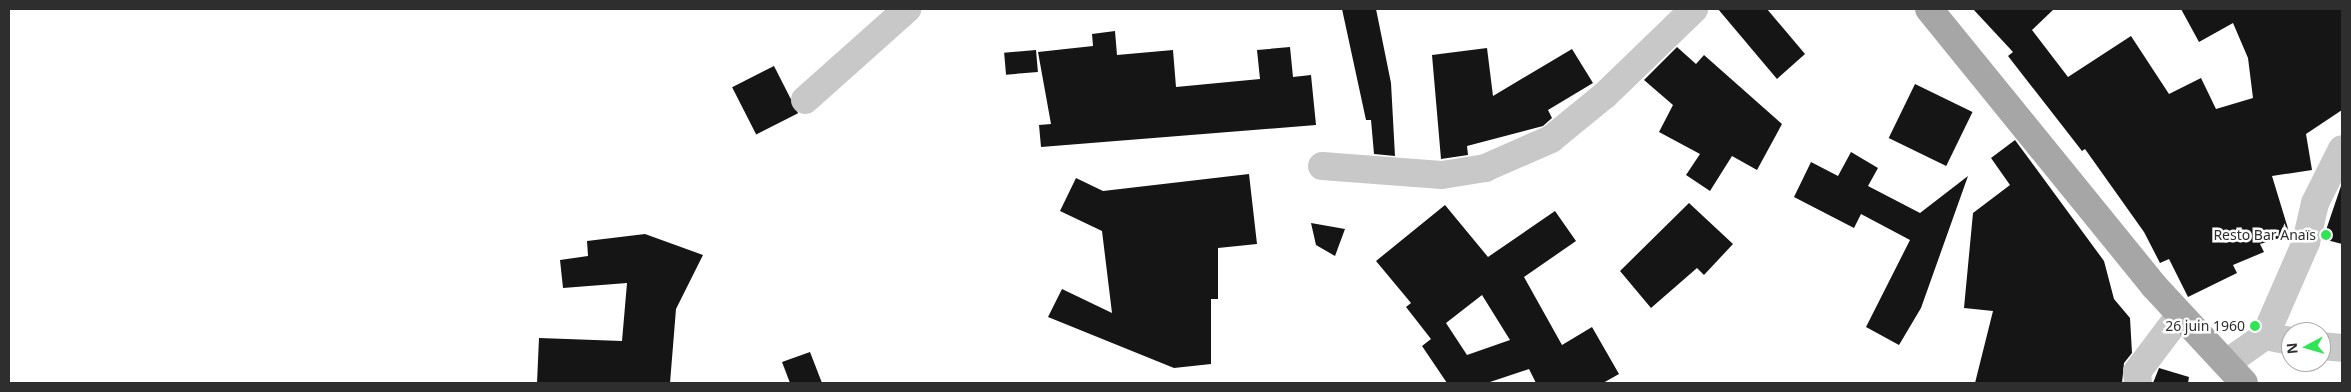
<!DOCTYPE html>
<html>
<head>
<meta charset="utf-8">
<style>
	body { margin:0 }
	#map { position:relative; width:2351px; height:392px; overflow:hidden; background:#fff; font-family:"Noto Sans",sans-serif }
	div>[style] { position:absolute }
	.building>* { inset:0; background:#151515; transform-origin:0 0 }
	.minor>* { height:28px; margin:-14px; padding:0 14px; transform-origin:14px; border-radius:14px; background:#c8c8c8 }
	.major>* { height:28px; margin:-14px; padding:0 14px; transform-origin:14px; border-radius:14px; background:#a6a6a6 }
	.dots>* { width:14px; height:14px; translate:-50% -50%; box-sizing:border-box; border:2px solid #fff; border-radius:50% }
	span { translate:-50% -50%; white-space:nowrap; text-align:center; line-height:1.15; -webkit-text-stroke:5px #fff; paint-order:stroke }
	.poi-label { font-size:14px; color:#2e2e2e }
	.right { translate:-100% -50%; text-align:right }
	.frame { position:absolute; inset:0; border:10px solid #2e2e2e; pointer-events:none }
	.north { position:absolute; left:2281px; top:322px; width:50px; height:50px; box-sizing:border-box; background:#fff; border:1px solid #ababab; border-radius:50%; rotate:264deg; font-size:14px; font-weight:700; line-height:20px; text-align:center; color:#2e2e2e }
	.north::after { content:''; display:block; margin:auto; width:18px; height:22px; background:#31e455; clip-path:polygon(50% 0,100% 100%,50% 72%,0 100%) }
</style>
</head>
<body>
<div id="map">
	<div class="building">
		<div style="clip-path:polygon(1342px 9px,1376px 9px,1391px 83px,1395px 156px,1374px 154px,1371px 120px,1366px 120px)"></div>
		<div style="clip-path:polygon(1718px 9px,1767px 9px,1805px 54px,1777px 79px)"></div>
		<div style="clip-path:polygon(1973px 9px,2054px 9px,2032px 30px,2068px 77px,2131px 36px,2169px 94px,2201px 78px,2216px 109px,2253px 98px,2248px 58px,2233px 23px,2199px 42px,2181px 9px,2342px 9px,2342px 110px,2306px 134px,2312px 170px,2272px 176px,2290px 235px,2260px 244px,2264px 252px,2233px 265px,2237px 273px,2188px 297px,2169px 259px,2160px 263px,2144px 232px,2085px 149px,2082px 151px,2008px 56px,2013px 52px)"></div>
		<div style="clip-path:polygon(1115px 31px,1117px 55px,1173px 50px,1176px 87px,1260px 79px,1257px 50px,1290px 47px,1293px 77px,1311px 75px,1316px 125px,1041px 147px,1039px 125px,1051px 124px,1038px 52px,1093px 46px,1092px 34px)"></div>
		<div style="clip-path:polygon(1677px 47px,1696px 64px,1704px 55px,1782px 124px,1757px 170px,1732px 156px,1710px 191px,1686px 175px,1700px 154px,1659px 132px,1673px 105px,1644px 80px)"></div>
		<div style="clip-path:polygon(1487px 48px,1493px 96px,1572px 49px,1593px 83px,1548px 110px,1552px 118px,1543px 126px,1467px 146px,1468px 155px,1441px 159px,1432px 55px)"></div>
		<div style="left:1036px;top:50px;width:22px;height:32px;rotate:85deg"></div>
		<div style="left:774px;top:66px;width:53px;height:47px;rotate:63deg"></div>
		<div style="left:1915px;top:84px;width:64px;height:60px;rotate:26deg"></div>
		<div style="clip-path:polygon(2015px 140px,2104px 261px,2114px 299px,2130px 318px,2132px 353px,2124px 363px,2122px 383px,1975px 383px,1993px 311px,1964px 308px,1973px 213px,2010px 185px,1991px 158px)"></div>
		<div style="clip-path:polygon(1851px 152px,1878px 168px,1868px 186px,1920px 213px,1968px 176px,1921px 308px,1899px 345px,1866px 327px,1910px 240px,1861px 214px,1854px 228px,1794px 197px,1811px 162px,1838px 176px)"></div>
		<div style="clip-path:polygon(1249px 174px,1257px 244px,1218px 248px,1218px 299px,1211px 299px,1211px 364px,1174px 368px,1048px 317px,1062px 289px,1112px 313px,1102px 231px,1060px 211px,1076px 178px,1103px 191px)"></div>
		<div style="clip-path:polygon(2342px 183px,2342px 244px,2323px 239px)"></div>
		<div style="clip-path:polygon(1689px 203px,1733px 244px,1704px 275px,1697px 268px,1651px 308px,1620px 271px)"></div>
		<div style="clip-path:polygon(evenodd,1445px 205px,1488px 257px,1555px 211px,1576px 241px,1524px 277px,1562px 345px,1592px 327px,1619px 374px,1603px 383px,1536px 383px,1529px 369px,1487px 383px,1447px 383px,1422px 346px,1431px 339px,1406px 307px,1411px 303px,1376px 261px,1445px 205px,1482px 295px,1510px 340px,1467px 355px,1446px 323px,1482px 295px)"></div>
		<div style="clip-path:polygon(1311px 223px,1345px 229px,1335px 256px,1316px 245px)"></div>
		<div style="clip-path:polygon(645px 234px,703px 255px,676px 309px,670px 383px,537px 383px,539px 338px,622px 341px,627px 283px,563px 288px,560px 260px,588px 256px,587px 241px)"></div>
		<div style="clip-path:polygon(810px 352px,822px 383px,790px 383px,782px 362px)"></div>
		<div style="clip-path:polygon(2159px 368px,2189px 377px,2188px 383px,2153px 383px)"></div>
	</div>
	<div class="minor">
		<div style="left:805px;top:100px;width:137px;rotate:-41.7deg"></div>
		<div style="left:1322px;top:166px;width:120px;rotate:4.3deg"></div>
		<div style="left:1442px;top:175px;width:44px;rotate:-9.2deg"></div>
		<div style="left:1485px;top:168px;width:72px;rotate:-23.7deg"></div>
		<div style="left:1551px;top:139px;width:70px;rotate:-39.2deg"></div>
		<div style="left:1605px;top:95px;width:124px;rotate:-44deg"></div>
		<div style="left:2265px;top:336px;width:103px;rotate:-66.4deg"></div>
		<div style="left:2306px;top:242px;width:40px;rotate:-77deg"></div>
		<div style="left:2315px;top:203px;width:60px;rotate:-63.4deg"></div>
		<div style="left:2321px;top:346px;width:21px;rotate:5deg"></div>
		<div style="left:2228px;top:362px;width:45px;rotate:-35.1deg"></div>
		<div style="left:2265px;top:336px;width:26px;rotate:11deg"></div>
		<div style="left:2138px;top:383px;width:11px;rotate:-95deg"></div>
		<div style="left:2137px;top:372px;width:71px;rotate:-53deg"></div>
	</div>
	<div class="major">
		<div style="left:1929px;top:9px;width:357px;rotate:50.9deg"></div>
		<div style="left:2154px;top:286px;width:132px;rotate:47.1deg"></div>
	</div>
	<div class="dots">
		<div style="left:2326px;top:235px;background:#31e455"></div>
		<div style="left:2255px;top:326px;background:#31e455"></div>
	</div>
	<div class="poi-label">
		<span class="right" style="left:2316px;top:235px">Resto Bar Anaïs</span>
		<span class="right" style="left:2245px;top:326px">26 juin 1960</span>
	</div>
	<div class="frame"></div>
	<div class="north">N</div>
</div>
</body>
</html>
